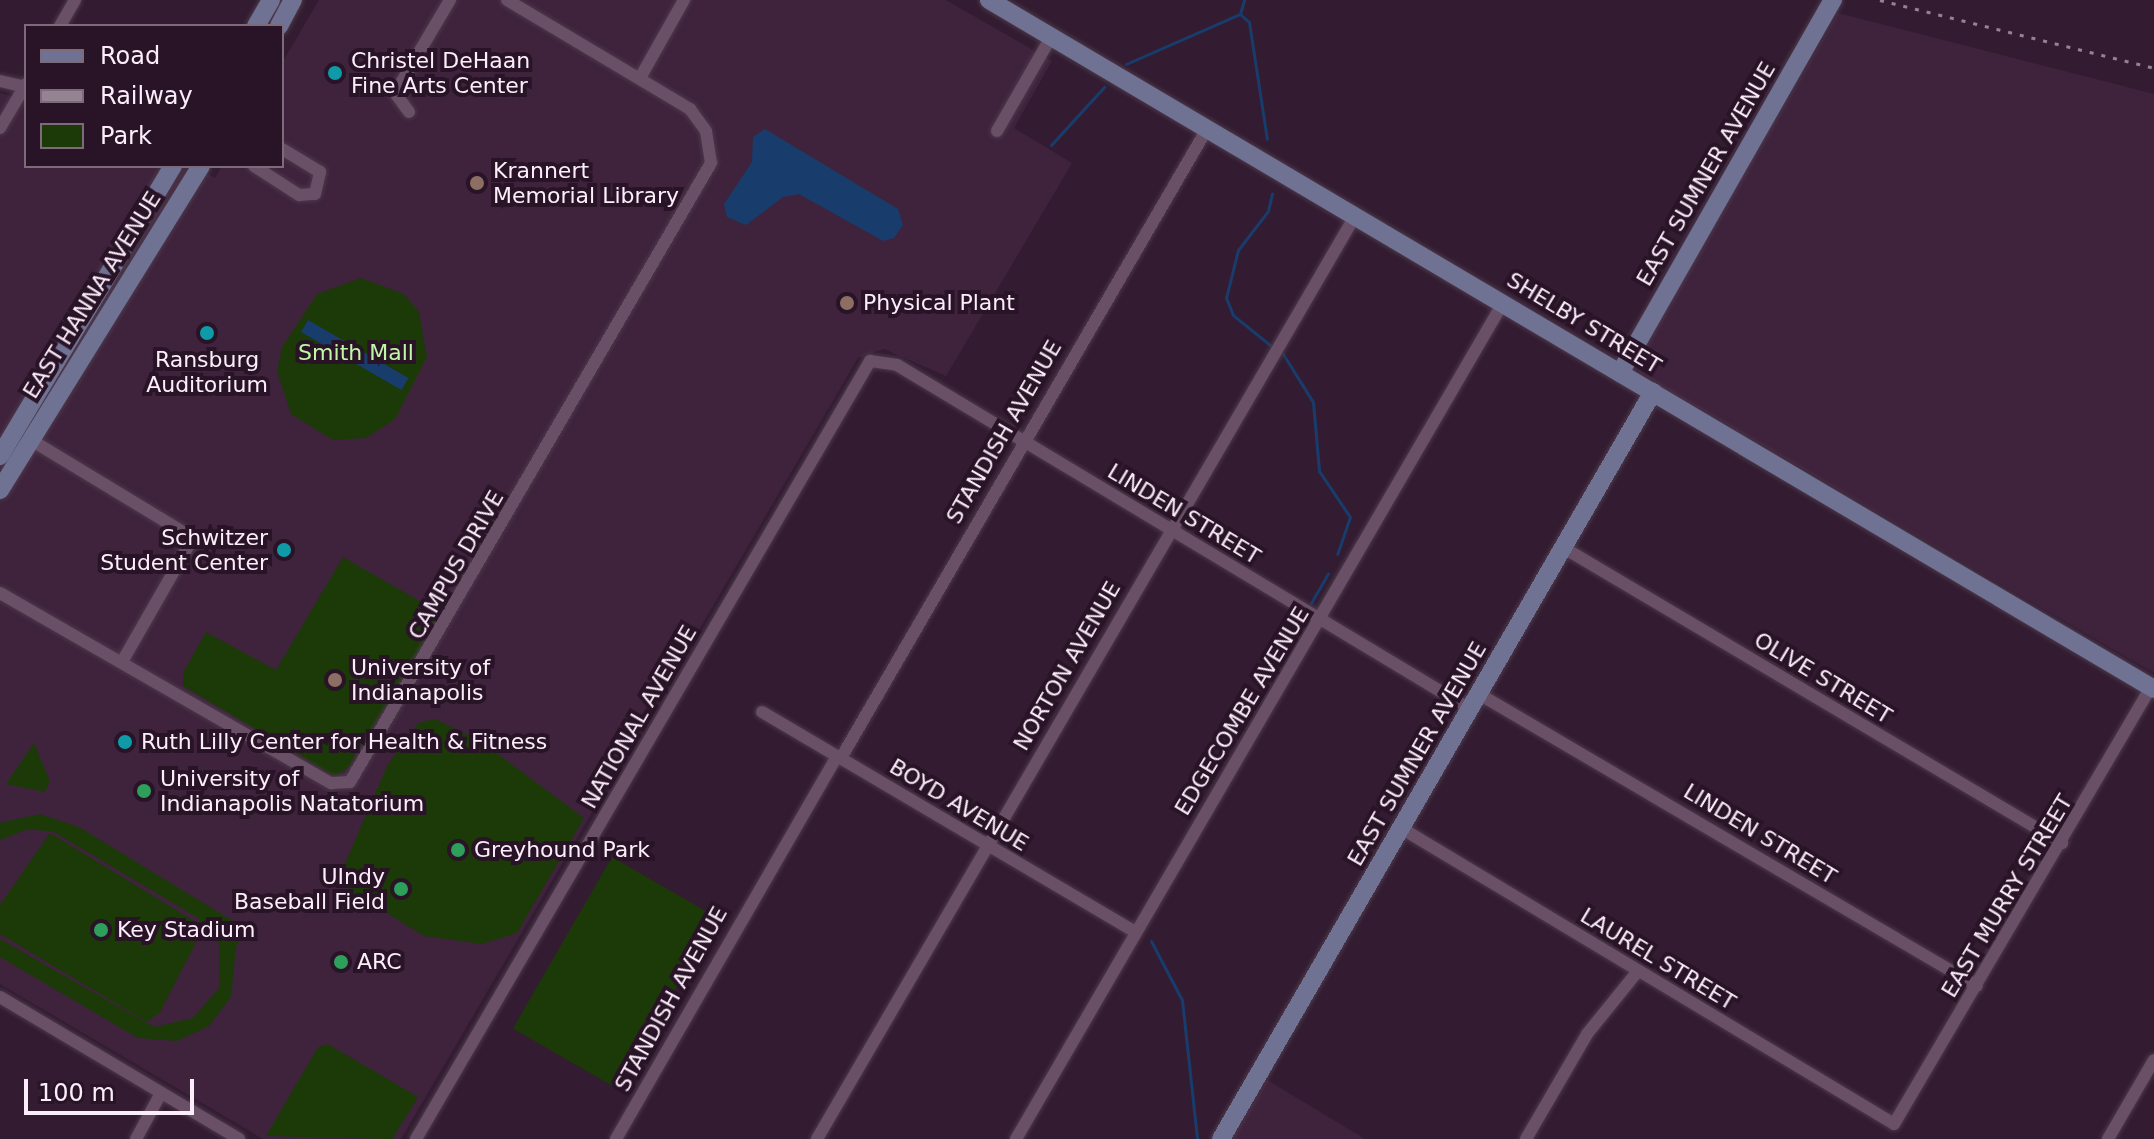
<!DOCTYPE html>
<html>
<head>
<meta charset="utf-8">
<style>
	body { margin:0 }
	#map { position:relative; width:2154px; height:1139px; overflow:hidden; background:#331c31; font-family:"DejaVu Sans",sans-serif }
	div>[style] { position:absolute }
	.built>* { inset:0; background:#3f233d }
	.green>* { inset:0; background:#1b3a07; transform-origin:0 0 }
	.water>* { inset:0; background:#183c6c; transform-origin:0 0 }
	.stream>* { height:3px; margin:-1.5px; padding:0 1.5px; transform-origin:1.5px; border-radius:1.5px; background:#183c6c }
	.roads { filter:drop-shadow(0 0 2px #4c394a) drop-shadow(0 0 2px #4c394a) }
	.street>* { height:12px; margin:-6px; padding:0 6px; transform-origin:6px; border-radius:6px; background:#6a5067 }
	.secondary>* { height:18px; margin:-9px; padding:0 9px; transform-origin:9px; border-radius:9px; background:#707294 }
	.rail>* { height:3px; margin-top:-1.5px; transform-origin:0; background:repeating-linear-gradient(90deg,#958293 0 4px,transparent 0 12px) }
	.dots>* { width:22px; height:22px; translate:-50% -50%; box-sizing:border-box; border:4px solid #291327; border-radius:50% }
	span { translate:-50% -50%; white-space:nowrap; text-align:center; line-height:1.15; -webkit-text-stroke:8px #291327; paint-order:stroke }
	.poi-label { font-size:22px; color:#fcedfa }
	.left { translate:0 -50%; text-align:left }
	.right { translate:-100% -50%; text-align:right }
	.street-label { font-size:22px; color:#fcedfa }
	.park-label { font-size:22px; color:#bff7a5 }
	.legend { position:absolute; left:24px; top:24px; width:260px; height:144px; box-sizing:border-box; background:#291327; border:2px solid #7d6a7b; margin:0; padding:10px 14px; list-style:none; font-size:24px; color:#fcedfa }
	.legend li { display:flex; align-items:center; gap:16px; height:40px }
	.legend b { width:40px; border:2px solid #7d6a7b }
	.scale { position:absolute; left:24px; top:1079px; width:170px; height:36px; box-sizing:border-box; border:4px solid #fcedfa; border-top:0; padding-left:10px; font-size:24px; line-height:28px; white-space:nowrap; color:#fcedfa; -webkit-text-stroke:6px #291327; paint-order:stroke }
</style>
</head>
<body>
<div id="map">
	<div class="built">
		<div style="clip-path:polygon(319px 0,946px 0,1052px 61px,1014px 128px,1072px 163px,946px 376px,884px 349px,858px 358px,401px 1139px,263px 1139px,0 984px,0 93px,26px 100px,26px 166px,193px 166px,215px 178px,222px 166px,282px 166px,282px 63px)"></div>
		<div style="clip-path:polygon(1838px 13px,2154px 94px,2154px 673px,1640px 374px,1634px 363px)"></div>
		<div style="clip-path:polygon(1267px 1080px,1365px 1139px,1232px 1139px)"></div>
	</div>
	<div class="green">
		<div style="clip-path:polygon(361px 278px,404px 294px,419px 312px,427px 357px,395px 419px,366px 438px,333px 440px,291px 414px,277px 371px,282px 347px,317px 294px)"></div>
		<div style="clip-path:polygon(343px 557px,430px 607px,436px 623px,349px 767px,335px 777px,183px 686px,183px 673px,206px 632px,276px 670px)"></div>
		<div style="clip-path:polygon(435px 719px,479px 740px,584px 818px,517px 933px,482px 944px,424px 936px,337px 882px,388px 764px,419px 723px)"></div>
		<div style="clip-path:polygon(34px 743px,50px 781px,45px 792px,6px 784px)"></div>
		<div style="clip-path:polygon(40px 814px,79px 827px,246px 929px,236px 947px,231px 997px,209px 1026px,177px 1041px,138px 1038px,0 957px,0 939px,154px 1027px,193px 1018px,219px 988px,219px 944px,198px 918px,54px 832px,28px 829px,0 840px,0 823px)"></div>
		<div style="clip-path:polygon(50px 833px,204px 927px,160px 1012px,147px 1022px,0 934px,0 905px)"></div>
		<div style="left:612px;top:857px;width:121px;height:198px;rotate:30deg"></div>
		<div style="clip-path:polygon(328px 1044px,418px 1097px,392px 1139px,266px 1136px,318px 1047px)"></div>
	</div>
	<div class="water">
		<div style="clip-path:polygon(765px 129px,898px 209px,903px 225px,894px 238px,883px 241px,799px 194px,783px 197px,746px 225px,727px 217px,724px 204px,752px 162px,753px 137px)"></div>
		<div style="left:308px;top:320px;width:116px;height:14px;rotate:30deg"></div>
	</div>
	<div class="stream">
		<div style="left:1240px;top:14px;width:12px;rotate:42deg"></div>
		<div style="left:1249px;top:22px;width:118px;rotate:81.3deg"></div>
		<div style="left:1240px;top:14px;width:15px;rotate:-74deg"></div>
		<div style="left:1126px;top:64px;width:124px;rotate:-23.7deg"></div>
		<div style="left:1051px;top:145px;width:79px;rotate:-47.6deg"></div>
		<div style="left:1270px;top:345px;width:48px;rotate:-141deg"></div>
		<div style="left:1233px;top:315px;width:18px;rotate:-112deg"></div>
		<div style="left:1226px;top:298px;width:49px;rotate:-76deg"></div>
		<div style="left:1238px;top:250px;width:49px;rotate:-52.4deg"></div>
		<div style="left:1268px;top:211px;width:18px;rotate:-77deg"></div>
		<div style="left:1283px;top:354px;width:57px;rotate:58deg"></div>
		<div style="left:1313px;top:402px;width:69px;rotate:85deg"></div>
		<div style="left:1319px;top:471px;width:55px;rotate:56deg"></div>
		<div style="left:1350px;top:517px;width:39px;rotate:109deg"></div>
		<div style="left:1311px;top:603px;width:34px;rotate:-60deg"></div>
		<div style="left:1151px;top:941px;width:67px;rotate:62.3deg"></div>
		<div style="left:1182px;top:1000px;width:140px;rotate:83.8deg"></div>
	</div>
	<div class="roads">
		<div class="street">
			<div style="left:60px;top:26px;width:30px;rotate:-60deg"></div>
			<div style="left:640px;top:78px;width:90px;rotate:-60.6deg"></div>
			<div style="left:0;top:81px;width:27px;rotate:13deg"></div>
			<div style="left:409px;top:112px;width:24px;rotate:-126deg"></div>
			<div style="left:395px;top:93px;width:108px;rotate:-59.4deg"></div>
			<div style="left:0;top:128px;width:51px;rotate:-59.4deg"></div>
			<div style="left:997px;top:131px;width:108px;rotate:-60.1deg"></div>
			<div style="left:254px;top:166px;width:54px;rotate:32.8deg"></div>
			<div style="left:299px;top:195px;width:16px;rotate:-4deg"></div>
			<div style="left:315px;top:194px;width:23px;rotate:-77deg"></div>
			<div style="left:320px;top:172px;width:44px;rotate:-148.8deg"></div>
			<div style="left:31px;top:440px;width:189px;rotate:31.2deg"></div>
			<div style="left:193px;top:538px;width:143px;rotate:119.8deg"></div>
			<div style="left:1564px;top:548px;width:579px;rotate:30.64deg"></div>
			<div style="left:0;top:593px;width:382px;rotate:29.9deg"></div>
			<div style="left:331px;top:783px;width:19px;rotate:-3deg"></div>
			<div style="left:350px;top:782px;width:717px;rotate:-59.75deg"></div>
			<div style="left:711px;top:163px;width:32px;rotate:-99deg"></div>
			<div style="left:706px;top:131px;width:27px;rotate:-126deg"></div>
			<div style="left:690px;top:109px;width:213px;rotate:-149.2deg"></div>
			<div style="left:1479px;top:694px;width:577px;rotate:30.39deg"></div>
			<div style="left:762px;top:712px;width:433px;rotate:30.5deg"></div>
			<div style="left:841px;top:758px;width:728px;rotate:-59.81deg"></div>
			<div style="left:1401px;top:828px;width:575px;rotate:30.98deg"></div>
			<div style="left:1894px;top:1124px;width:507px;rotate:-59.54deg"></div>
			<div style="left:0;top:997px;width:278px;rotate:30.7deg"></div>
			<div style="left:136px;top:1139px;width:52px;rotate:-61.5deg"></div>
			<div style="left:416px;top:1139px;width:901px;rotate:-59.73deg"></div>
			<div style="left:870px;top:361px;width:27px;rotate:8deg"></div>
			<div style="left:897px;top:365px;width:668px;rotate:30.98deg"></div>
			<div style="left:616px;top:1139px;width:442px;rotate:-60deg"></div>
			<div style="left:817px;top:1139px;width:1068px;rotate:-59.76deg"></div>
			<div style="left:1016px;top:1139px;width:968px;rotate:-59.78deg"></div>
			<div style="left:1526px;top:1139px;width:121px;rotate:-59.8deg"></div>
			<div style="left:1587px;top:1034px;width:81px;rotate:-51deg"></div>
			<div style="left:2108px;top:1139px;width:91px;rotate:-59.8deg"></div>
		</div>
		<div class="secondary">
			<div style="left:989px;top:0;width:1353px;rotate:30.6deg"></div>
			<div style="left:256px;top:26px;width:30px;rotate:-60deg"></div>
			<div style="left:279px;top:26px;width:30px;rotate:-62deg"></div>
			<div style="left:1620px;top:373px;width:430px;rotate:-60.3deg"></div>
			<div style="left:0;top:456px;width:338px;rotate:-59.2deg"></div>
			<div style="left:0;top:490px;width:381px;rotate:-58.2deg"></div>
			<div style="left:1221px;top:1139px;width:863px;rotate:-59.96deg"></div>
		</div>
	</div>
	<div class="rail">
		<div style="left:1880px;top:0;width:282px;rotate:13.9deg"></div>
	</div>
	<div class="dots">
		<div style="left:335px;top:73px;background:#0f9aa8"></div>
		<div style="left:477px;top:183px;background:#8d6e63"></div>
		<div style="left:847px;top:303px;background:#8d6e63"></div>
		<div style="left:207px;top:333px;background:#0f9aa8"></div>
		<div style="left:284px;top:550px;background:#0f9aa8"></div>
		<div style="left:335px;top:680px;background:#8d6e63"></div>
		<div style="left:125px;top:742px;background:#0f9aa8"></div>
		<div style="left:144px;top:791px;background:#2e9e5b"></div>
		<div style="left:458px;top:850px;background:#2e9e5b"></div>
		<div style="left:401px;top:889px;background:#2e9e5b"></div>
		<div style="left:101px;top:930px;background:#2e9e5b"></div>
		<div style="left:341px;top:962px;background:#2e9e5b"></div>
	</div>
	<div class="poi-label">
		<span class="left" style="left:351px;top:73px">Christel DeHaan<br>Fine Arts Center</span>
		<span class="left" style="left:493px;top:183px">Krannert<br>Memorial Library</span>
		<span class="left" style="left:863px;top:303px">Physical Plant</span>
		<span style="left:207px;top:372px">Ransburg<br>Auditorium</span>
		<span class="right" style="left:268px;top:550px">Schwitzer<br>Student Center</span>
		<span class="left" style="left:351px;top:680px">University of<br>Indianapolis</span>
		<span class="left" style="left:141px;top:742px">Ruth Lilly Center for Health &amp; Fitness</span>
		<span class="left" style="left:160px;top:791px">University of<br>Indianapolis Natatorium</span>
		<span class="left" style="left:474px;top:850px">Greyhound Park</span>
		<span class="right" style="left:385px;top:889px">UIndy<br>Baseball Field</span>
		<span class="left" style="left:117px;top:930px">Key Stadium</span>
		<span class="left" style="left:357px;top:962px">ARC</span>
	</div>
	<div class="street-label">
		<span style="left:1706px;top:174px;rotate:-60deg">EAST SUMNER AVENUE</span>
		<span style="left:92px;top:295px;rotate:-58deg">EAST HANNA AVENUE</span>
		<span style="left:1584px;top:323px;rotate:31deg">SHELBY STREET</span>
		<span style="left:1004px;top:432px;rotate:-60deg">STANDISH AVENUE</span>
		<span style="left:1184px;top:514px;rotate:31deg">LINDEN STREET</span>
		<span style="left:456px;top:565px;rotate:-60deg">CAMPUS DRIVE</span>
		<span style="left:1067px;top:666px;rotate:-60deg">NORTON AVENUE</span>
		<span style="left:1823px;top:678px;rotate:31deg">OLIVE STREET</span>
		<span style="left:1242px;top:711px;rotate:-59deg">EDGECOMBE AVENUE</span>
		<span style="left:639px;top:717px;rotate:-60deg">NATIONAL AVENUE</span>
		<span style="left:1417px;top:754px;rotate:-60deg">EAST SUMNER AVENUE</span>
		<span style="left:959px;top:805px;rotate:31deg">BOYD AVENUE</span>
		<span style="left:1760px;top:834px;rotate:31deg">LINDEN STREET</span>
		<span style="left:2007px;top:896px;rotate:-59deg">EAST MURRY STREET</span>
		<span style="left:1658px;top:959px;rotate:31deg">LAUREL STREET</span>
		<span style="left:671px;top:999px;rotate:-61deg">STANDISH AVENUE</span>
	</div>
	<div class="park-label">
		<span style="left:356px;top:353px">Smith Mall</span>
	</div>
	<ul class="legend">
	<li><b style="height:10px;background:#707294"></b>Road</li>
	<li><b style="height:10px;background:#958293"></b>Railway</li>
	<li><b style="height:22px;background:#1b3a07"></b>Park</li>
	</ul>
	<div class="scale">100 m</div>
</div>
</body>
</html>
